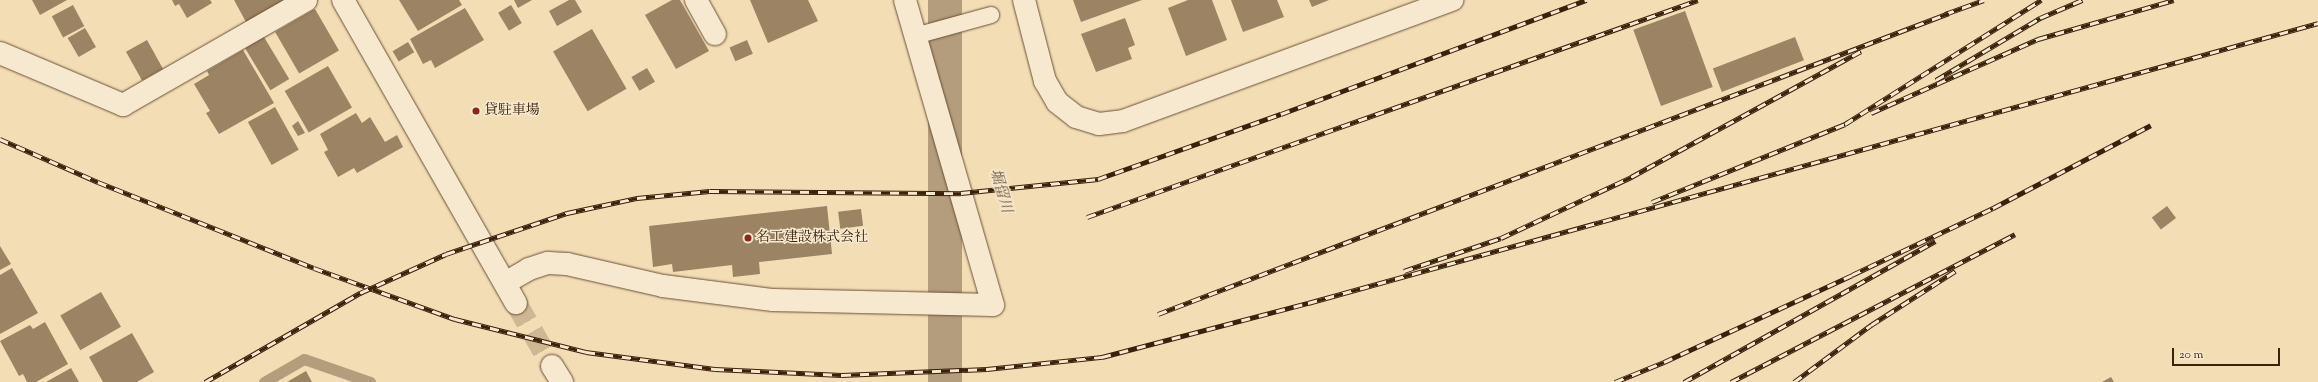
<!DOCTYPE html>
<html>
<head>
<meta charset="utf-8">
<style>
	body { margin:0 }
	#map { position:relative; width:2318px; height:382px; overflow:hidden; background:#f3ddb5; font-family:"Sorts Mill Goudy","Noto Serif JP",serif }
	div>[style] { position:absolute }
	.water>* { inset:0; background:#b49d7c; transform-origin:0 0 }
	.stream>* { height:11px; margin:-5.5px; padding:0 5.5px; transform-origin:5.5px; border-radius:5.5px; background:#b49d7c }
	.building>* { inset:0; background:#9b8364; transform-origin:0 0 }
	.minor-tunnel>* { height:22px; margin-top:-11px; transform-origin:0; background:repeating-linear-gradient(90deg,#ceb793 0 22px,transparent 0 33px) }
	.roads { filter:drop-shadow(0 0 1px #695036) drop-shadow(0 0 1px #695036) }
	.service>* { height:16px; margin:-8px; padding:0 8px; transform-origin:8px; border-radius:8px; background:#f7e9cf }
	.minor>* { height:22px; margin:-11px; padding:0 11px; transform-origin:11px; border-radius:11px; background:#f7e9cf }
	.rail>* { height:4.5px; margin-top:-2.25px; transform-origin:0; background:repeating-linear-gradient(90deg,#f7e9cf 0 9px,#3b210c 0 18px); box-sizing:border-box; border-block:1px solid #3b210c }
	.dots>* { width:11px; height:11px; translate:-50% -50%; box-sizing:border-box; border:2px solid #f7e9cf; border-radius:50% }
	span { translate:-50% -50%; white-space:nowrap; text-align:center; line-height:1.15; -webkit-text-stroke:3px #f7e9cf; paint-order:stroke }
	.poi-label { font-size:14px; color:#3b210c }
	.left { translate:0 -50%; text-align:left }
	.water-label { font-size:15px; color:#654c33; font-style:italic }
	.scale { position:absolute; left:2172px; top:348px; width:108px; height:18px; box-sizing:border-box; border:2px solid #3b210c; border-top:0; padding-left:5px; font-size:12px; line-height:14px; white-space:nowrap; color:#3b210c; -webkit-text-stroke:3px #f7e9cf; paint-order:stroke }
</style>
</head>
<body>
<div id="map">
	<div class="water">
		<div style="left:928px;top:0;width:34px;height:398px"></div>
	</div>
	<div class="stream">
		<div style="left:264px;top:382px;width:46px;rotate:-29.9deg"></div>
		<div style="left:304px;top:359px;width:70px;rotate:19.2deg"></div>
	</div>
	<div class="building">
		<div style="clip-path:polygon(32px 0,67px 0,40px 15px)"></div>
		<div style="clip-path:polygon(172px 0,210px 0,212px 3px,187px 18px,179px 4px,175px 6px)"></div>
		<div style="clip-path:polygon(234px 0,284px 0,246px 22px)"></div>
		<div style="clip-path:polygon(399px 0,459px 0,462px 5px,418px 31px)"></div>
		<div style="clip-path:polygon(514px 0,532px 0,518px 8px)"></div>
		<div style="clip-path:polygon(569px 0,575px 0,582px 12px,557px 26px,549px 11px)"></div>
		<div style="clip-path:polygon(672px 0,680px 0,709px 51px,676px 69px,645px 15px)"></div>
		<div style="clip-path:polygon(750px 0,808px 0,818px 21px,768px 43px)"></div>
		<div style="clip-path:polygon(1073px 0,1142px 0,1081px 22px)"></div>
		<div style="clip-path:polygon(1188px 0,1212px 0,1227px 40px,1186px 56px,1168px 8px)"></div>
		<div style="clip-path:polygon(1231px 0,1277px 0,1284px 17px,1243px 32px)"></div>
		<div style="clip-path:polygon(1309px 0,1329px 0,1312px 7px)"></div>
		<div style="left:73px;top:5px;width:24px;height:24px;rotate:62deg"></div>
		<div style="left:511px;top:5px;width:21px;height:15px;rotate:59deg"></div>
		<div style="clip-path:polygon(465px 8px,484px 40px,435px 68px,431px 60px,423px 64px,410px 39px)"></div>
		<div style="left:315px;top:9px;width:48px;height:46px;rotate:60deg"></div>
		<div style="left:1685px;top:11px;width:81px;height:55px;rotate:70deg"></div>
		<div style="clip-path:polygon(1125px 18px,1135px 45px,1128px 48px,1132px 59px,1096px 72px,1081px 34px)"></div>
		<div style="left:85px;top:28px;width:22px;height:20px;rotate:60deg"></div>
		<div style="left:592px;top:29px;width:69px;height:45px;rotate:60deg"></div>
		<div style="left:264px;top:37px;width:49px;height:22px;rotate:59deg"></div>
		<div style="left:1795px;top:37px;width:25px;height:88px;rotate:69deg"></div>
		<div style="left:147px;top:40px;width:33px;height:24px;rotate:61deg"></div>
		<div style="left:747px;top:40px;width:15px;height:19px;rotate:67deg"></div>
		<div style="left:408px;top:42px;width:12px;height:18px;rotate:59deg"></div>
		<div style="clip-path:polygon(243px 50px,274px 103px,219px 134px,206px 113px,210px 111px,194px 84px,209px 75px,207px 71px)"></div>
		<div style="left:328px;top:66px;width:48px;height:50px;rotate:60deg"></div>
		<div style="left:647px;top:68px;width:16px;height:18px;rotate:60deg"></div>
		<div style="left:275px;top:107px;width:49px;height:31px;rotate:61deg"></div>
		<div style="clip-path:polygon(356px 113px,362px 123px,370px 117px,385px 142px,397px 135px,403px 147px,357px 173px,354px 168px,338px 177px,324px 152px,328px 150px,320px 134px)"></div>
		<div style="clip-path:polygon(298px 121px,305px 133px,298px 136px,292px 126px)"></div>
		<div style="clip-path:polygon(827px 206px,832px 254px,759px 262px,760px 274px,733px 277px,732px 265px,673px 272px,672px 264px,653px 267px,649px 226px)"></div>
		<div style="left:2167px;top:206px;width:15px;height:19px;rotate:53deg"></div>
		<div style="left:861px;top:209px;width:17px;height:23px;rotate:83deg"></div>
		<div style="clip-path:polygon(0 246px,11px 264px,0 270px)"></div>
		<div style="clip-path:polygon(12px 268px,38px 313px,0 334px,0 275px)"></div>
		<div style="left:101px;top:292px;width:40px;height:47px;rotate:60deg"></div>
		<div style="clip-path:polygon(45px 322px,68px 364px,36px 382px,27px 382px,23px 374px,19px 376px,0 341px,30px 325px,33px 329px)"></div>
		<div style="clip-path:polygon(132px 333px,154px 372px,137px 382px,103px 382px,89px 357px)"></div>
		<div style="clip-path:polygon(71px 368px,79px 382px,46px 382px)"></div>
		<div style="clip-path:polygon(306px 371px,312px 382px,287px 382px)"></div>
		<div style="clip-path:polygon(2111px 377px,2114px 382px,2102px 382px)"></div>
	</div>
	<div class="minor-tunnel">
		<div style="left:516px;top:303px;width:73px;rotate:60.3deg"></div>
	</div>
	<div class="roads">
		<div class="service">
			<div style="left:915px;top:36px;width:79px;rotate:-15.4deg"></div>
		</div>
		<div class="minor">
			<div style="left:343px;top:0;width:349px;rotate:60.3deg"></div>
			<div style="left:696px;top:0;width:39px;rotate:61deg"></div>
			<div style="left:1024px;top:0;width:84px;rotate:75.5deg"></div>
			<div style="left:1045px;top:81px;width:24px;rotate:60deg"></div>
			<div style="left:1057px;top:102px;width:24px;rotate:38deg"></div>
			<div style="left:1076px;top:117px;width:24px;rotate:17deg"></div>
			<div style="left:1099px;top:124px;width:24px;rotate:-7deg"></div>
			<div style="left:1123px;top:121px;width:351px;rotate:-20.2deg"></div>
			<div style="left:0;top:53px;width:134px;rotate:22.9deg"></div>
			<div style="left:123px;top:105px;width:211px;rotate:-29.8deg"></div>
			<div style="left:505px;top:283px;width:28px;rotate:-30deg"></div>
			<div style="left:529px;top:269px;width:20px;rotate:-18deg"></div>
			<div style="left:548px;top:263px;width:19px;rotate:3deg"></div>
			<div style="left:567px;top:264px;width:98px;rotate:12.9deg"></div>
			<div style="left:663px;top:286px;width:111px;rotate:7.3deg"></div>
			<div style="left:773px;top:300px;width:220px;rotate:1.3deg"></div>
			<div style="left:993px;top:305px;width:317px;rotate:-106.1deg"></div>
			<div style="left:552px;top:366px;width:19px;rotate:58deg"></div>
		</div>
	</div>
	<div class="rail">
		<div style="left:1945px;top:14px;width:41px;rotate:-19.7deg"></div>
		<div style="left:1936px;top:80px;width:121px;rotate:-30.8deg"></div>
		<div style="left:2040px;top:18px;width:46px;rotate:-23.2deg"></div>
		<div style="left:1871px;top:113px;width:183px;rotate:-23.9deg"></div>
		<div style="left:2038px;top:39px;width:141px;rotate:-16deg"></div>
		<div style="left:0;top:139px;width:107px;rotate:23.7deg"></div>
		<div style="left:98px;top:182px;width:232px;rotate:21.7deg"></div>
		<div style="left:314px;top:268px;width:150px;rotate:19.9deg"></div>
		<div style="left:455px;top:319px;width:135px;rotate:14.1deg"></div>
		<div style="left:586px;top:352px;width:130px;rotate:7.5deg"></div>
		<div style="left:715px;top:369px;width:127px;rotate:2.7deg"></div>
		<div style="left:842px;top:375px;width:145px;rotate:-2.4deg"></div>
		<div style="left:987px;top:369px;width:116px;rotate:-6deg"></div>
		<div style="left:1102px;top:357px;width:213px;rotate:-14.7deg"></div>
		<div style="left:1308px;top:303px;width:1048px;rotate:-15.49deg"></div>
		<div style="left:1652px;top:202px;width:208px;rotate:-22deg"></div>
		<div style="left:1845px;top:124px;width:232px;rotate:-32.3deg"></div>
		<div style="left:1087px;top:217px;width:648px;rotate:-19.55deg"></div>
		<div style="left:1404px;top:271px;width:102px;rotate:-18.8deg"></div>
		<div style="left:1501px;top:238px;width:144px;rotate:-25.1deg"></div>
		<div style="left:1631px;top:177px;width:262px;rotate:-28.7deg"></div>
		<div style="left:1158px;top:314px;width:846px;rotate:-20.83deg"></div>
		<div style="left:205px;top:382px;width:179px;rotate:-29.9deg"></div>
		<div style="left:360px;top:293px;width:94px;rotate:-24.4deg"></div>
		<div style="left:446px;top:254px;width:128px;rotate:-18.7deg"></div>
		<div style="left:567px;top:213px;width:72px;rotate:-12.1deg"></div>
		<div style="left:637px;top:198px;width:73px;rotate:-5.5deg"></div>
		<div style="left:710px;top:191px;width:251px;rotate:0.5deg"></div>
		<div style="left:961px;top:193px;width:138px;rotate:-5.8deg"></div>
		<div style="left:1098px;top:179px;width:194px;rotate:-19.6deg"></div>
		<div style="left:1281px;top:114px;width:326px;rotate:-20.5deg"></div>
		<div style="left:1615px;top:382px;width:53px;rotate:-22.2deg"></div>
		<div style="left:1664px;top:362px;width:207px;rotate:-24.8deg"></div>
		<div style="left:1852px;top:275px;width:156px;rotate:-25.4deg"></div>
		<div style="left:1993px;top:208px;width:178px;rotate:-27.7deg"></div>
		<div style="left:1684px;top:382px;width:288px;rotate:-29.3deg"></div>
		<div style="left:1731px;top:382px;width:320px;rotate:-27.5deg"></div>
		<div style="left:1794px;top:382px;width:96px;rotate:-36.5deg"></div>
		<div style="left:1871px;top:325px;width:100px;rotate:-32.7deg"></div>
	</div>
	<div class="dots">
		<div style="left:476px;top:111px;background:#8f2418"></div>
		<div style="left:748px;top:238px;background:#8f2418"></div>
	</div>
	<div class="poi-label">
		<span class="left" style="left:484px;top:111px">貸駐車場</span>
		<span class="left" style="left:756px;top:238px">名工建設株式会社</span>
	</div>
	<div class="water-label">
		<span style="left:1000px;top:191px;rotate:74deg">堀留川</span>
	</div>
	<div class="scale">20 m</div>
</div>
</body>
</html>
